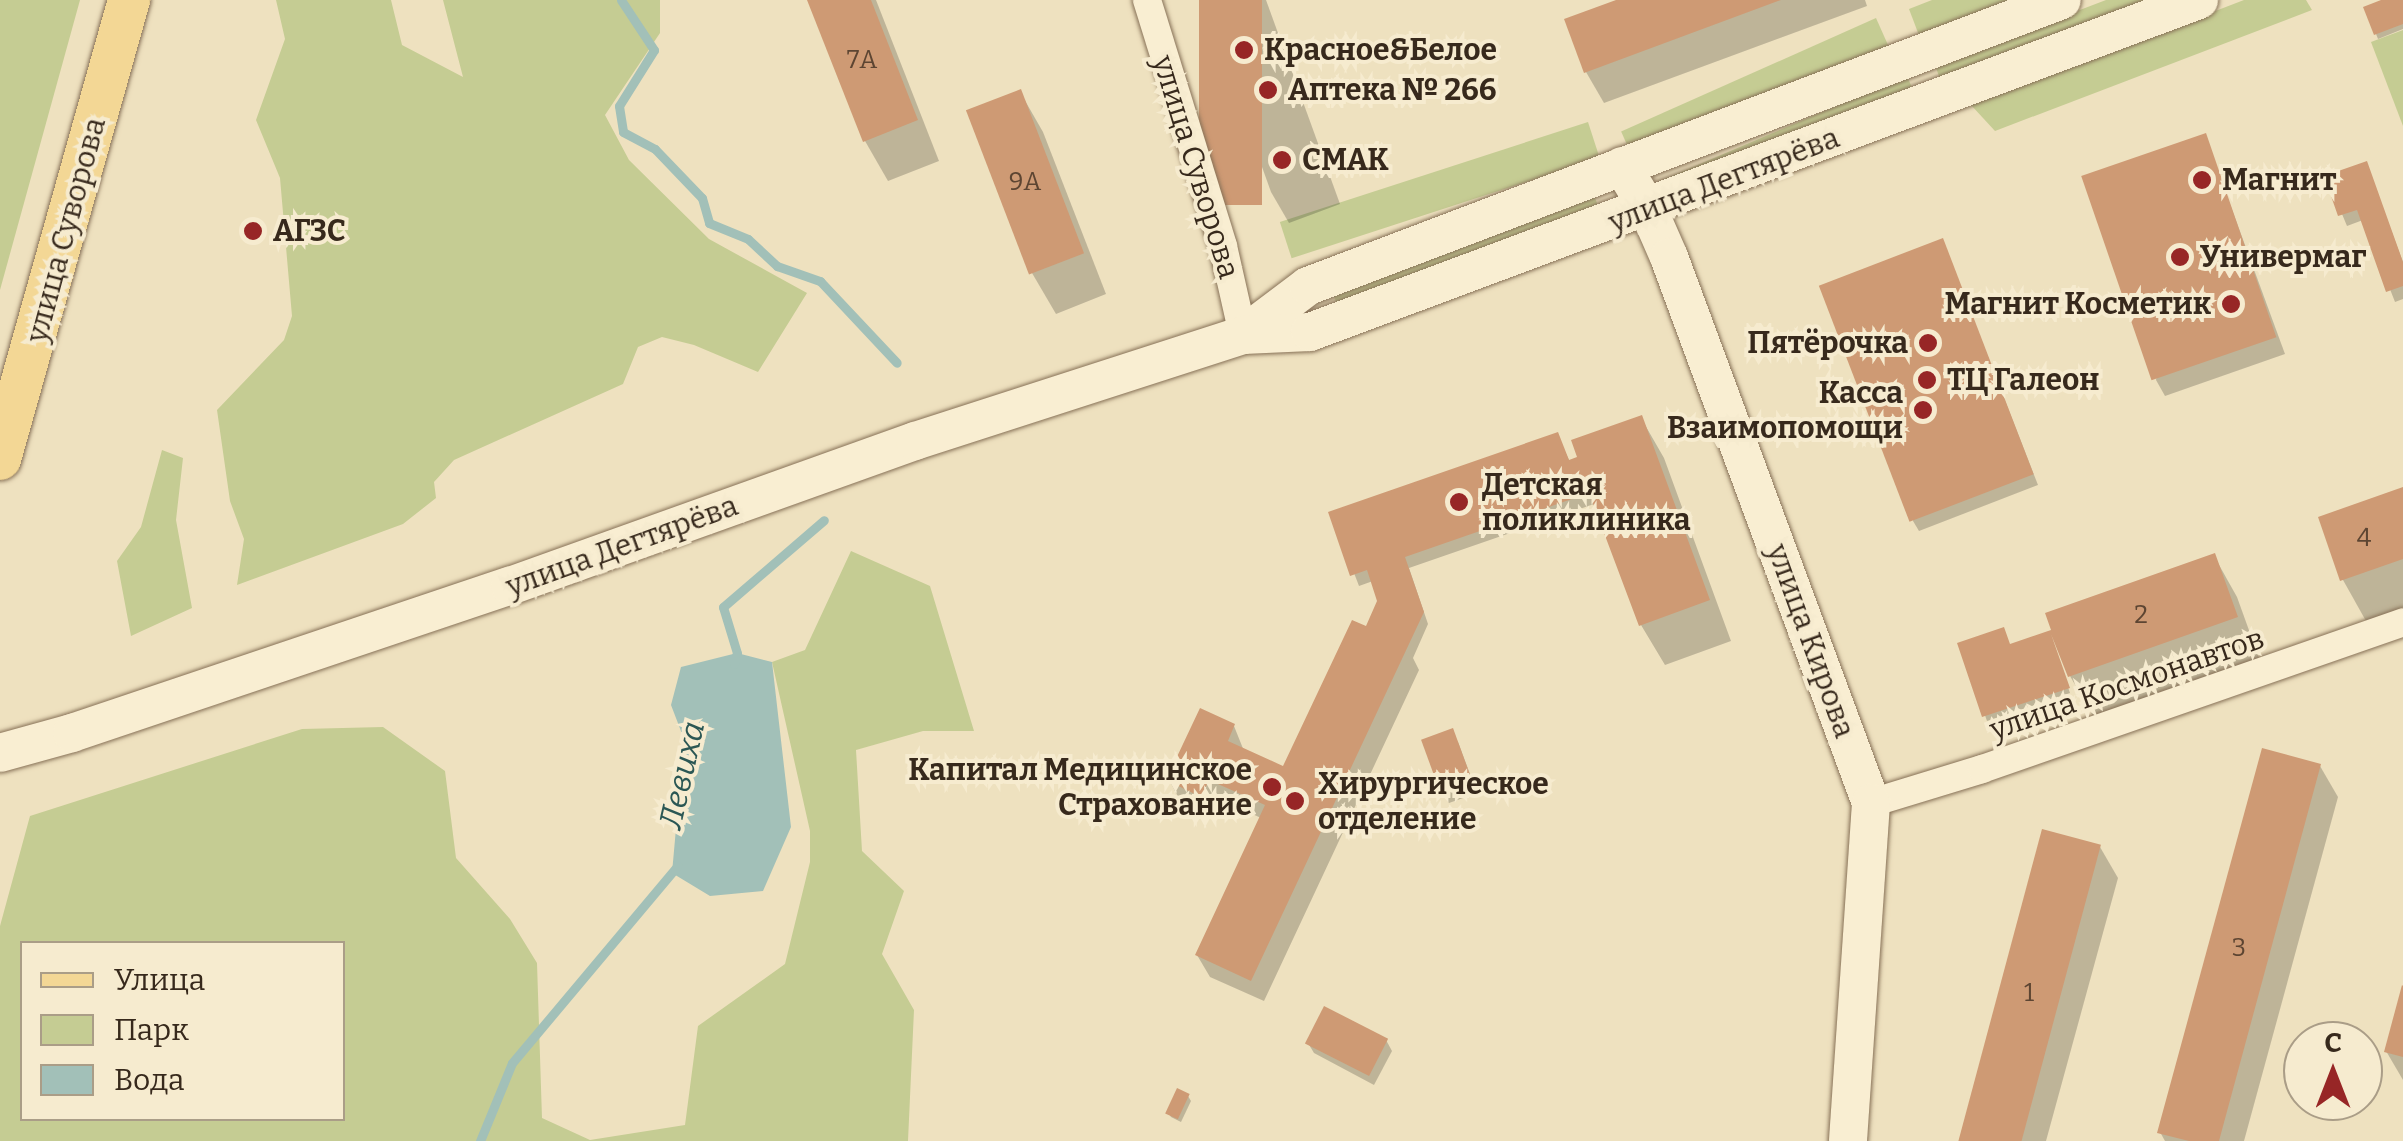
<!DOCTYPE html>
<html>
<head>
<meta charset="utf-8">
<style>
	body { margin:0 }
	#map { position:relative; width:2403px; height:1141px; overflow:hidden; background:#eee1bf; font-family:Bitter,serif }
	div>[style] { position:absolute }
	.green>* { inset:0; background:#c5cc93; transform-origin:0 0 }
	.water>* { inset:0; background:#a2c0b8 }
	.shadow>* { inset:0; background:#0003 }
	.stream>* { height:9px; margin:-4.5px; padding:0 4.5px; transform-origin:4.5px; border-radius:4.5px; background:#a2c0b8 }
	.building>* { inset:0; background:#ce9a74; transform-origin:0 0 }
	.roads { filter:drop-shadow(0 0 2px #877157) drop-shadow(0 0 2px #877157) }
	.street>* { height:28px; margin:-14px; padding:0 14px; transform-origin:14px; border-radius:14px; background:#f9eed2 }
	.secondary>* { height:38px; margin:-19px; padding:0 19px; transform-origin:19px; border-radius:19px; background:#f9eed2 }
	.primary>* { height:42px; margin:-21px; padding:0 21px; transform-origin:21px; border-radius:21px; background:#f3d795 }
	.dots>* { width:28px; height:28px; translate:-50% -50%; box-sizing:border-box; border:5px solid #f6ebcf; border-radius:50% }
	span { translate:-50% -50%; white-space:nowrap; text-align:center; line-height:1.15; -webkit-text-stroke:8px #f6ebcf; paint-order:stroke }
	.number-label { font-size:25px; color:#5d4532 }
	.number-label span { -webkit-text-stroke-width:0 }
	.poi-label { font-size:30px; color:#37291c; font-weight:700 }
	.left { translate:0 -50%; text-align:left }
	.right { translate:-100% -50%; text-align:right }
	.street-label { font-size:30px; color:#37291c }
	.water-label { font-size:32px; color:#2b5754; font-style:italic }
	.legend { position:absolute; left:20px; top:941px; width:325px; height:180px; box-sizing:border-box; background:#f6ebcf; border:2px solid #aa9d87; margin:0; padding:12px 18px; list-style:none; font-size:30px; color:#37291c }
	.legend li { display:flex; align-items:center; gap:20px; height:50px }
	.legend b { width:50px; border:2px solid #aa9d87 }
	.north { position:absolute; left:2283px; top:1021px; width:100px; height:100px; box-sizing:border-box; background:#f6ebcf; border:2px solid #aa9d87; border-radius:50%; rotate:0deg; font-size:28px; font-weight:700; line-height:40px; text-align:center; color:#37291c }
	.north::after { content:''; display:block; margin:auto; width:35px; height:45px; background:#972626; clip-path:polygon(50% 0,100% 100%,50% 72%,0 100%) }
</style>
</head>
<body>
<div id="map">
	<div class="green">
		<div style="clip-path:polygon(0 0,80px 0,0 290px)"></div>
		<div style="clip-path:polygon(276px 0,391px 0,402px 45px,463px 77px,443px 0,660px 0,660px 33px,605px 115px,629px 160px,709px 239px,807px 293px,758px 372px,694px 345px,662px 337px,638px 347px,623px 384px,454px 460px,434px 482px,436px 498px,403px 524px,237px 585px,244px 539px,230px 501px,217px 410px,284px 340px,292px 316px,280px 178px,256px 120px,285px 39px)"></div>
		<div style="clip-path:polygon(1932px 0,2022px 0,1920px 38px,1909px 9px)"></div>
		<div style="clip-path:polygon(2106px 0,2149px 0,1940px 79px,1935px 65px)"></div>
		<div style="clip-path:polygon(2244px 0,2306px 0,2312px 10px,1995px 131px,1971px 105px)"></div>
		<div style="left:1876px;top:18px;width:35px;height:279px;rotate:66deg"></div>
		<div style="clip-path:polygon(2403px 30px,2403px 126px,2371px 42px)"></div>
		<div style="left:1907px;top:76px;width:15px;height:268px;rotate:67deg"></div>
		<div style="left:1588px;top:122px;width:38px;height:324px;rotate:72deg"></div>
		<div style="left:1594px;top:195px;width:15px;height:279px;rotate:70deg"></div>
		<div style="clip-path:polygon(162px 450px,183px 458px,176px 520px,192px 608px,131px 636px,117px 561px,141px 527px)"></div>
		<div style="clip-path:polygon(evenodd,851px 551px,930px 586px,974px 731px,923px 731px,856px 750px,862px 851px,904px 891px,882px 954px,914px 1010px,908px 1141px,0 1141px,0 926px,30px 816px,302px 729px,383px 727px,445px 771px,456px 858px,510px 919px,537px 963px,542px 1118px,590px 1140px,685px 1125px,698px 1026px,785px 964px,810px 862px,810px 831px,772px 662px,805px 650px,851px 551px,22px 944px,342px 944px,342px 1118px,22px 1118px,22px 944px)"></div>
	</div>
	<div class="water">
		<div style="clip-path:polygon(737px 653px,772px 662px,791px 827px,763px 891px,710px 896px,672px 873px,684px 739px,671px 705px,681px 667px)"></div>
	</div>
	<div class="shadow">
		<div style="clip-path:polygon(810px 0,876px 0,939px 161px,888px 181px,865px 141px)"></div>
		<div style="clip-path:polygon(1202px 0,1266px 0,1340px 204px,1289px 223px,1271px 192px)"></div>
		<div style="clip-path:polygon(1623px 0,1865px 0,1867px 6px,1604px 103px,1586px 72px,1567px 21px)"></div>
		<div style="clip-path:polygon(2388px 0,2403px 0,2403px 29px,2378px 39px,2366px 8px)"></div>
		<div style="clip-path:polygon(1020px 92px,1043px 132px,1106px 294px,1056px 314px,1032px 273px,969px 112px)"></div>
		<div style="clip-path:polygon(2205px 136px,2285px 354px,2165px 396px,2156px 380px)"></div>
		<div style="clip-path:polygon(2366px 164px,2403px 262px,2403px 299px,2395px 302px,2363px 220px,2347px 226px,2327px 178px)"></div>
		<div style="clip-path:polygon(1947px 252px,2038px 485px,1919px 531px,1913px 521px)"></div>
		<div style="clip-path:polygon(1641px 418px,1664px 458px,1731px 641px,1665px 665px,1641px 625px,1597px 503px,1409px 568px,1428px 624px,1413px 658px,1419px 670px,1264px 1001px,1210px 977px,1197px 955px,1261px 818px,1222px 800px,1214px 817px,1181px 802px,1169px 780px,1234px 726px,1244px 751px,1284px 770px,1373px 632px,1380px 601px,1373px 581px,1359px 586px,1331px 513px,1557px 435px,1570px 462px)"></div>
		<div style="clip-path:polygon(2403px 489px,2403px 608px,2366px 621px,2343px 580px,2321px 518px)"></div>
		<div style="clip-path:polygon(2214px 556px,2237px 597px,2259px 658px,2093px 716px,2070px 676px)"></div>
		<div style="clip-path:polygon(2051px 638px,2070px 693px,1987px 721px,1960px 645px,2010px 647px)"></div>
		<div style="clip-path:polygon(1458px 742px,1477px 793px,1449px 803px,1443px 793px)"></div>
		<div style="clip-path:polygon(2320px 766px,2338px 797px,2244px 1141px,2165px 1141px,2160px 1132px)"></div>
		<div style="clip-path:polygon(2100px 847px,2118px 878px,2046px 1141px,1960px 1141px)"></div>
		<div style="clip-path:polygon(2403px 991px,2403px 1080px,2386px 1051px)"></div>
		<div style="clip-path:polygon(1386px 1040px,1392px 1051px,1374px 1085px,1314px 1053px,1308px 1043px)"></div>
		<div style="clip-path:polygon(1188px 1096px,1191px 1101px,1181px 1122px,1171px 1117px,1168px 1112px)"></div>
	</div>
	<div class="stream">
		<div style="left:621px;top:0;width:60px;rotate:56.6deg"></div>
		<div style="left:654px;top:50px;width:66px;rotate:122deg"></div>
		<div style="left:619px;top:106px;width:26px;rotate:81deg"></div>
		<div style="left:623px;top:132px;width:36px;rotate:28deg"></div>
		<div style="left:655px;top:149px;width:68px;rotate:46.2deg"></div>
		<div style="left:702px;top:198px;width:26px;rotate:74deg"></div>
		<div style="left:709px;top:223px;width:42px;rotate:22.3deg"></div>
		<div style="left:748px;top:239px;width:40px;rotate:43deg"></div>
		<div style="left:777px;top:266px;width:46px;rotate:19.2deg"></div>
		<div style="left:820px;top:281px;width:112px;rotate:46.8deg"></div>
		<div style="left:734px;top:664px;width:11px;rotate:-75deg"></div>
		<div style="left:737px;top:653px;width:48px;rotate:-106.9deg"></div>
		<div style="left:723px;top:607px;width:133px;rotate:-40.7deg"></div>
		<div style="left:480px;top:1141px;width:84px;rotate:-67.7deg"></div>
		<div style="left:512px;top:1063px;width:258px;rotate:-50deg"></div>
	</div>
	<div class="building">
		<div style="clip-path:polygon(807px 0,871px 0,918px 120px,863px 142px)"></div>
		<div style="left:1199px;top:0;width:63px;height:205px"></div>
		<div style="clip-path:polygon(1616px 0,1781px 0,1584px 73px,1564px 19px)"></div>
		<div style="clip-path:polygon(2381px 0,2403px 0,2403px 24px,2374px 35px,2363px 7px)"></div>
		<div style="left:1021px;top:89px;width:176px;height:59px;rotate:69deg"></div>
		<div style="left:2206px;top:133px;width:216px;height:132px;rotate:71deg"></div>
		<div style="clip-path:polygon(2367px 161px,2403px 262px,2403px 286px,2386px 292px,2357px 210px,2338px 216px,2324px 176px)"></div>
		<div style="left:1943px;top:238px;width:253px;height:133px;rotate:69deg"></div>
		<div style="clip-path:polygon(1642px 415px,1710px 600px,1639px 626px,1589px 493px,1405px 557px,1424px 612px,1251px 981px,1195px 955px,1265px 805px,1209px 780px,1201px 797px,1166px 780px,1200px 708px,1235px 724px,1228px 741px,1283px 766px,1352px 620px,1366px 626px,1377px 601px,1367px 570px,1350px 576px,1328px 512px,1558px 432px,1569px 460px,1577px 457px,1571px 440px)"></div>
		<div style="clip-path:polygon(2403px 487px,2403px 559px,2340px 581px,2318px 517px)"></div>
		<div style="clip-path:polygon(2215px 553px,2238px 617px,2068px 677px,2051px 634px,2070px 688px,1982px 717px,1957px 643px,2004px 627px,2010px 644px,2051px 630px,2045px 613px)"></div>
		<div style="left:1453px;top:728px;width:58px;height:34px;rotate:70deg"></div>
		<div style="clip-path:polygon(2262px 748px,2321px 764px,2219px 1141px,2189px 1141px,2157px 1133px)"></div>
		<div style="left:2042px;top:829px;width:61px;height:323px;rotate:15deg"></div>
		<div style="clip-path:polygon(2402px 985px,2403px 986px,2403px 1057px,2384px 1052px)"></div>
		<div style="left:1324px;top:1006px;width:72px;height:42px;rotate:27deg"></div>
		<div style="left:1177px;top:1088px;width:14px;height:28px;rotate:25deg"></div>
	</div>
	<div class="roads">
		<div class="street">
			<div style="left:1147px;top:0;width:257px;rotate:72.8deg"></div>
			<div style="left:1223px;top:246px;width:91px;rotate:77.3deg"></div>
			<div style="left:1871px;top:803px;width:116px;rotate:-17deg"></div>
			<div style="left:1982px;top:769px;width:446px;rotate:-19.2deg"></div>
		</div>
		<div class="secondary">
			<div style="left:1622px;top:166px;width:50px;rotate:58.8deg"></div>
			<div style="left:1648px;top:209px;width:52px;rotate:66.4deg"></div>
			<div style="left:1669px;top:257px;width:582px;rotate:69.7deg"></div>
			<div style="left:1871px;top:803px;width:339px;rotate:93.9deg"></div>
			<div style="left:1243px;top:335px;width:81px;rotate:-37deg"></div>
			<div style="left:1308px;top:286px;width:806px;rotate:-20.77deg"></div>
			<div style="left:0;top:753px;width:75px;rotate:-15.5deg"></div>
			<div style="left:72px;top:733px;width:462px;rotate:-18.6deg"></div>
			<div style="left:510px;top:586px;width:430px;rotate:-19.7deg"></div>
			<div style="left:915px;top:441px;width:345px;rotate:-17.9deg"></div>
			<div style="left:1243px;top:335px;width:67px;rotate:-2.6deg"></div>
			<div style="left:1310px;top:332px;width:949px;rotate:-20.48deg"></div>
		</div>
		<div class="primary">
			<div style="left:0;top:459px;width:477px;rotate:-74.3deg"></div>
		</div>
	</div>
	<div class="dots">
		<div style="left:1244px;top:50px;background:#972626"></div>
		<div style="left:1268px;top:90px;background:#972626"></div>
		<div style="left:1282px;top:160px;background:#972626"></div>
		<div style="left:2202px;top:180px;background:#972626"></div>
		<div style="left:253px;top:231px;background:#972626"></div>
		<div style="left:2180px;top:257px;background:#972626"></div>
		<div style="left:2231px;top:304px;background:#972626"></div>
		<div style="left:1928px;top:343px;background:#972626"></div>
		<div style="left:1927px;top:380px;background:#972626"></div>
		<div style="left:1923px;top:410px;background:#972626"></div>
		<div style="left:1459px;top:502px;background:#972626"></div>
		<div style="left:1272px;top:787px;background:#972626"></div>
		<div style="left:1295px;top:801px;background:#972626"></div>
	</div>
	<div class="number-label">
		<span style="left:862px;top:60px">7А</span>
		<span style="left:1025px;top:182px">9А</span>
		<span style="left:2364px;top:538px">4</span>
		<span style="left:2141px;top:615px">2</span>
		<span style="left:2239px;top:948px">3</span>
		<span style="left:2029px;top:993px">1</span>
	</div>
	<div class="poi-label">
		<span class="left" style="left:1264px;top:50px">Красное&amp;Белое</span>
		<span class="left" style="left:1288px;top:90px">Аптека № 266</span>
		<span class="left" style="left:1302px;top:160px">СМАК</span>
		<span class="left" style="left:2222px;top:180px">Магнит</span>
		<span class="left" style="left:273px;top:231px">АГЗС</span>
		<span class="left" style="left:2200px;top:257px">Универмаг</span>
		<span class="right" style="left:2211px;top:304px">Магнит Косметик</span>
		<span class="right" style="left:1908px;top:343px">Пятёрочка</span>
		<span class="left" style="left:1947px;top:380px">ТЦ Галеон</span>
		<span class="right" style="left:1903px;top:410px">Касса<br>Взаимопомощи</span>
		<span class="left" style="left:1482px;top:502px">Детская<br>поликлиника</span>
		<span class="right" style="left:1252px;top:787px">Капитал Медицинское<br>Страхование</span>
		<span class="left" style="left:1318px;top:801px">Хирургическое<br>отделение</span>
	</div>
	<div class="street-label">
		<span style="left:1196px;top:167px;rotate:73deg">улица Суворова</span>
		<span style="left:1724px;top:180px;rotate:-21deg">улица Дегтярёва</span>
		<span style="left:66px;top:230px;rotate:-75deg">улица Суворова</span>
		<span style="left:622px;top:546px;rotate:-20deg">улица Дегтярёва</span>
		<span style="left:1811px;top:641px;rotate:70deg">улица Кирова</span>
		<span style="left:2127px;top:684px;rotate:-19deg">улица Космонавтов</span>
	</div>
	<div class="water-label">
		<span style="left:682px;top:775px;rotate:-77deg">Левиха</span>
	</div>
	<ul class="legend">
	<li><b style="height:12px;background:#f3d795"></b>Улица</li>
	<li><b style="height:28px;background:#c5cc93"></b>Парк</li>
	<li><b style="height:28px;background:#a2c0b8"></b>Вода</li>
	</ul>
	<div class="north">С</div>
</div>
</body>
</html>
